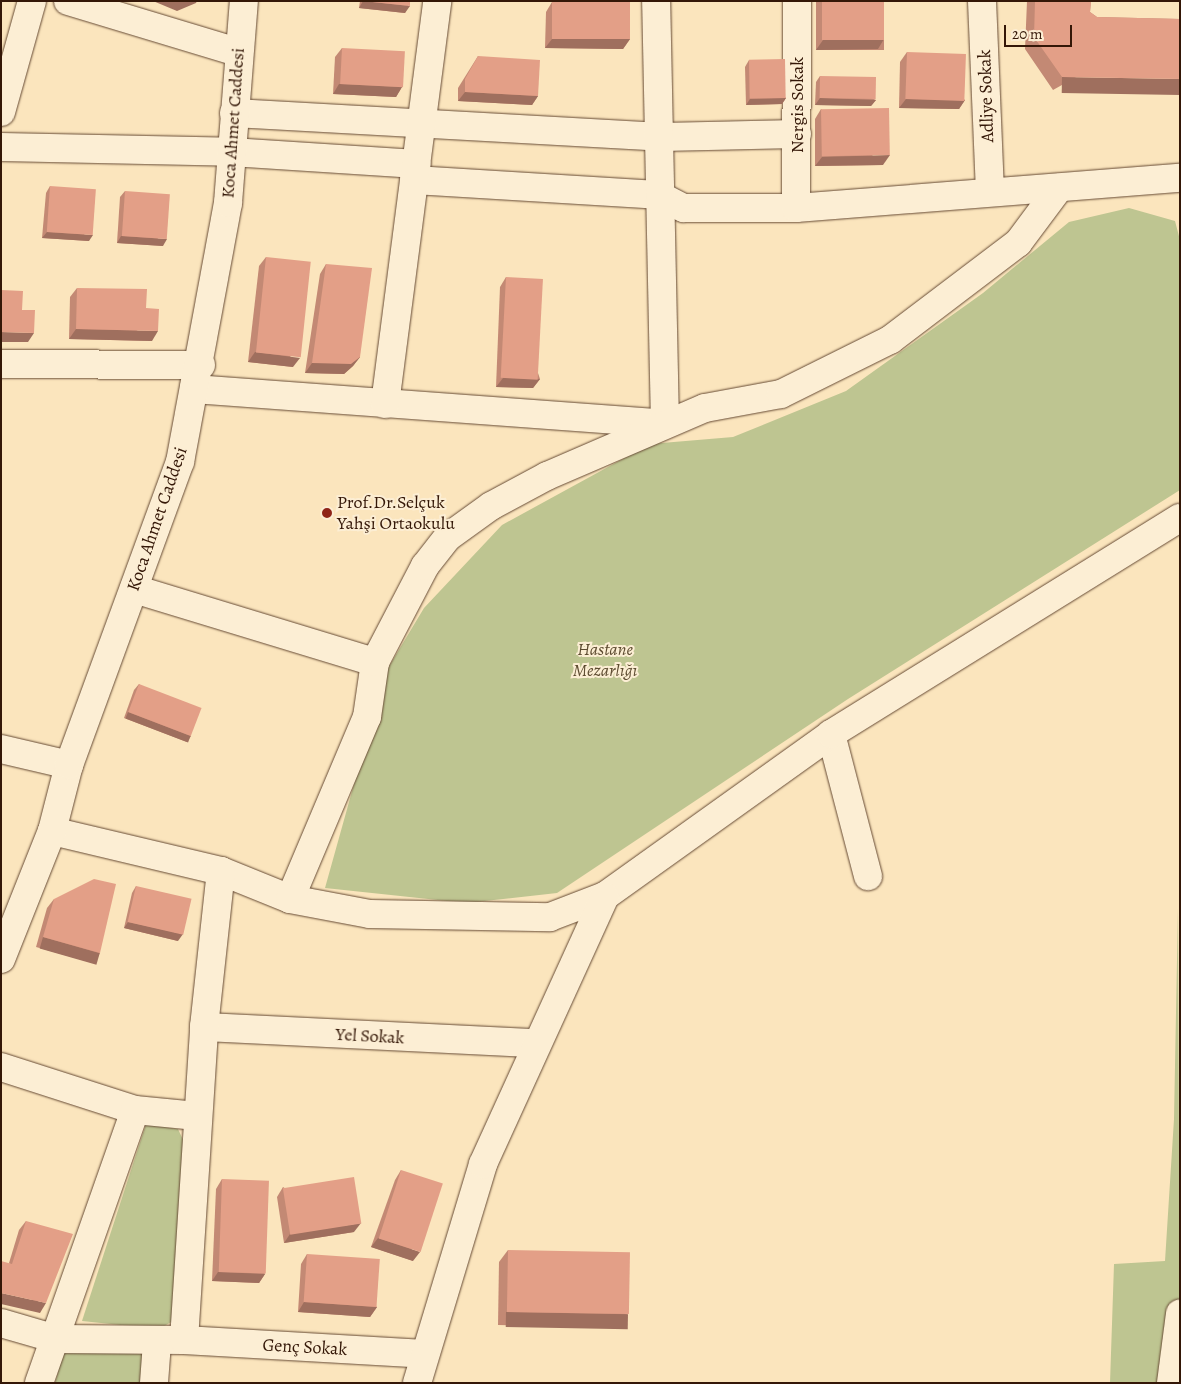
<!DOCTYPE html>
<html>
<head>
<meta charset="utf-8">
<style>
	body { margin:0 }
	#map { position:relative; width:1181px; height:1384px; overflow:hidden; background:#fbe5bd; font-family:Alegreya,serif }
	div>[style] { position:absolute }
	.green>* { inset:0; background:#bec591 }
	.roads { filter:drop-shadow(0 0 1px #664a34) drop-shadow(0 0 1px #664a34) }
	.minor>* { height:28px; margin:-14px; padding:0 14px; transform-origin:14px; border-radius:14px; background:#fceed4 }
	.wall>* { inset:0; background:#c38974; transform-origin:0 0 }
	.shaded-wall>* { inset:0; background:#9f6f5e; transform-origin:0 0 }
	.building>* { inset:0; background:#e39f87; transform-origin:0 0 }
	.dots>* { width:14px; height:14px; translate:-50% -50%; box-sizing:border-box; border:2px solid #fceed4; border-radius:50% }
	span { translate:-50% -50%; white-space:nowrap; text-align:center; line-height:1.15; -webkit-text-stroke:4px #fceed4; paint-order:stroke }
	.street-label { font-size:18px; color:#341707 }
	.poi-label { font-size:18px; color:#341707 }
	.left { translate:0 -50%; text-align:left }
	.park-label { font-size:18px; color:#5d4b30; font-style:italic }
	.frame { position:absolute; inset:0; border:2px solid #341707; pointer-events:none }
	.scale { position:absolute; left:1004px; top:25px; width:68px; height:22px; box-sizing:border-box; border:2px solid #341707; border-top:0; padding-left:6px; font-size:15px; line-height:18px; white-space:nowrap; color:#341707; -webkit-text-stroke:4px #fceed4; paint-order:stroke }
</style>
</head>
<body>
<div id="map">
	<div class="green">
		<div style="clip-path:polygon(1129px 208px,1175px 221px,1180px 240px,1180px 490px,848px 699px,557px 893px,466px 903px,325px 888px,385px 673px,424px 608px,502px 525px,650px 444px,733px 437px,846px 391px,983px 293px,1069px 222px)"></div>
		<div style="clip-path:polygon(1178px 907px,1180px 1383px,1110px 1383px,1114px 1264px,1165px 1261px,1174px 1119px)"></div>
		<div style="clip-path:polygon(146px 1124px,178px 1129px,185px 1144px,173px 1321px,159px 1329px,82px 1321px)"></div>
		<div style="clip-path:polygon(72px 1348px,142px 1354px,146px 1383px,55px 1383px,63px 1353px)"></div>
	</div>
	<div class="roads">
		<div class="minor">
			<div style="left:68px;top:1px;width:177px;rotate:16.8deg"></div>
			<div style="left:982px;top:1px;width:190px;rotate:87.6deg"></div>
			<div style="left:1px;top:112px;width:115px;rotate:-74.4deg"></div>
			<div style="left:234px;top:113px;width:428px;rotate:3.2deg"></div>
			<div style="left:661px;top:137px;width:136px;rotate:-1.3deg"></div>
			<div style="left:1px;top:147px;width:230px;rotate:1.2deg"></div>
			<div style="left:231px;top:152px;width:186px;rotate:3.7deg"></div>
			<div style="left:414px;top:180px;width:244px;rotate:3.5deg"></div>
			<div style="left:658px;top:195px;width:29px;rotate:27deg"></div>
			<div style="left:684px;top:208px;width:112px"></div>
			<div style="left:796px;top:208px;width:385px;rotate:-4.5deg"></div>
			<div style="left:796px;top:208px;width:207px;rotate:-89.7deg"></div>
			<div style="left:1px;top:364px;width:200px;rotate:0.3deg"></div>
			<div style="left:194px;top:389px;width:472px;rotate:4.2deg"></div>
			<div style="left:665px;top:424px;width:423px;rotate:-91.2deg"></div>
			<div style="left:385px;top:404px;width:406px;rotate:-82.6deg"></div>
			<div style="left:134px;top:589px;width:252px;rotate:16.9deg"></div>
			<div style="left:831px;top:734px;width:147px;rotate:75.4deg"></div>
			<div style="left:1px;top:749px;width:70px;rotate:13.2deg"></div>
			<div style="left:52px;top:831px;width:174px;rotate:13.3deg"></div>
			<div style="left:221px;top:871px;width:74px;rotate:22.1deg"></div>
			<div style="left:290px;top:899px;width:81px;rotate:10.6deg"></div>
			<div style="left:370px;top:914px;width:180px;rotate:1deg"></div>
			<div style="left:550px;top:917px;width:59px;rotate:-20.9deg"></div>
			<div style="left:605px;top:896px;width:278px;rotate:-35.6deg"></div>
			<div style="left:831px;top:734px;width:410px;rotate:-31.8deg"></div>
			<div style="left:290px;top:899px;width:198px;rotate:-67.1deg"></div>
			<div style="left:367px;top:717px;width:56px;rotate:-81.7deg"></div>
			<div style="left:375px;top:662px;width:108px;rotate:-62.5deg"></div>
			<div style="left:425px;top:566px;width:37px;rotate:-52deg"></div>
			<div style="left:448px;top:537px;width:53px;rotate:-35.8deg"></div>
			<div style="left:491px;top:506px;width:64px;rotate:-28.2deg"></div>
			<div style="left:547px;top:476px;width:172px;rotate:-23.3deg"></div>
			<div style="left:705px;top:408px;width:77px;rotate:-10.4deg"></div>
			<div style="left:781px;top:394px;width:122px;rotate:-26.4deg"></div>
			<div style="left:890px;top:340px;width:161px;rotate:-37.2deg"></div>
			<div style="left:1018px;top:243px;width:69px;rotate:-53.3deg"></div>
			<div style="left:1px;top:959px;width:138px;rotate:-68.3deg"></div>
			<div style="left:52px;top:831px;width:68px;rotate:-75.6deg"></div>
			<div style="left:69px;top:765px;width:323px;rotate:-69.9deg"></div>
			<div style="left:180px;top:462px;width:263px;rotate:-79.5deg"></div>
			<div style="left:228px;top:203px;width:203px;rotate:-85.5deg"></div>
			<div style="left:204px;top:1027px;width:333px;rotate:2.8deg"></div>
			<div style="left:1px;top:1067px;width:141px;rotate:17.8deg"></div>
			<div style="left:135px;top:1110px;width:62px;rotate:5.5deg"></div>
			<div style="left:1px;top:1323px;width:57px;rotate:16.2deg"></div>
			<div style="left:56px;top:1339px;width:128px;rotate:0.4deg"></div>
			<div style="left:184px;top:1340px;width:241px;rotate:3.3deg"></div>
			<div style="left:184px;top:1340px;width:314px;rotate:-86.3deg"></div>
			<div style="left:204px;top:1027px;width:157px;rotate:-83.8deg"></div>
			<div style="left:39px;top:1383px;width:289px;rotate:-70.6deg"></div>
			<div style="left:154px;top:1383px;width:41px;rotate:-85.8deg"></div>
			<div style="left:417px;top:1383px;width:229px;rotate:-73.2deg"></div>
			<div style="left:483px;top:1164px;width:294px;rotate:-65.5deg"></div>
			<div style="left:1171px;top:1383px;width:70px;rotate:-82.6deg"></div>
		</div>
	</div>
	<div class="wall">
		<div style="clip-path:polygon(360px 1px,410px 1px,405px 13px,359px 8px)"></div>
		<div style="left:816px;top:1px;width:68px;height:49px"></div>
		<div style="clip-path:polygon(1027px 1px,1091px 1px,1090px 12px,1097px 17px,1180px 19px,1053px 90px,1025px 49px)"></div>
		<div style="clip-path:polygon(552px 2px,630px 39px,623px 49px,545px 48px,546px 12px)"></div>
		<div style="clip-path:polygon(342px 48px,402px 87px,396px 97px,333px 94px,335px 57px)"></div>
		<div style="clip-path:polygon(907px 52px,965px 100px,959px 109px,899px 108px,900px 62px)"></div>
		<div style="clip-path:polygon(478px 56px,538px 96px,532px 105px,458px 101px,458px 88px)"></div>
		<div style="clip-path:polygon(749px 60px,786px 98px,782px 104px,746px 105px,745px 67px)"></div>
		<div style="clip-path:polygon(820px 76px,876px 100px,871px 106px,815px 105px,816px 82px)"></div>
		<div style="clip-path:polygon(821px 109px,883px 165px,815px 166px,815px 119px)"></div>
		<div style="clip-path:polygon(50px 186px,89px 241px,42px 238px,46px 193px)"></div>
		<div style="clip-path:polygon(125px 191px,163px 246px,117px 243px,120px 197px)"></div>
		<div style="clip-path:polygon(266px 257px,293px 367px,248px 362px,259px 266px)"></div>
		<div style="clip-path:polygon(326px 264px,360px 357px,353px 366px,344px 374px,305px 373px,320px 274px)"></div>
		<div style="clip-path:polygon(506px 277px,540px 379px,533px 388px,496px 387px,500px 287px)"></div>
		<div style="clip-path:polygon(77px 288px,152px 341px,69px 339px,70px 297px)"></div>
		<div style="clip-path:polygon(139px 684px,191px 736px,187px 742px,124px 718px,134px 690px)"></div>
		<div style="clip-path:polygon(136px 886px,178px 941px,124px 928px,132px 893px)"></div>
		<div style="clip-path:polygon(54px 899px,100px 953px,93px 963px,36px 947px,47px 908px)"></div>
		<div style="clip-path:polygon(401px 1170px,413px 1261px,371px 1247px,395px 1180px)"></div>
		<div style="clip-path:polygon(222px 1179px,265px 1274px,259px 1283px,212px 1281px,216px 1189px)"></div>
		<div style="clip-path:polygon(283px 1187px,354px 1232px,284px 1243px,277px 1197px)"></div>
		<div style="clip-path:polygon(26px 1221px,40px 1313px,9px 1263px,19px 1230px)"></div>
		<div style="clip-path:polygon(508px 1250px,628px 1315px,620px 1328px,498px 1325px,499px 1262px)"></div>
		<div style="clip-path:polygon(307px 1254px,377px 1307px,370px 1317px,298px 1312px,301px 1264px)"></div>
	</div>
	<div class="shaded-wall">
		<div style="clip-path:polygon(153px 1px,197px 1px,196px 3px,177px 11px)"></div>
		<div style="clip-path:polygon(363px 1px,410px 6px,405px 13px,359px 8px)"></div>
		<div style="clip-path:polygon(552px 39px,630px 39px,623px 49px,545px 48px)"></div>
		<div style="clip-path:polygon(884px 39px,878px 49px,816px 50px,823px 40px)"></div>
		<div style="left:1062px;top:77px;width:118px;height:16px;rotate:1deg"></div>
		<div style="clip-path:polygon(339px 84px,402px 87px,396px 97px,333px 94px)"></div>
		<div style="clip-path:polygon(465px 92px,538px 96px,532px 105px,458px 101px)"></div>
		<div style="clip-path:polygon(786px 98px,782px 104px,746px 105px,750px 99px)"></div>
		<div style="clip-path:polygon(820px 98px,876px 100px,871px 106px,815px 105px)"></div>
		<div style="clip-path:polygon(906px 99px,965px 100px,959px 109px,899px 108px)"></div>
		<div style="clip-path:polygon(890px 155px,883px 165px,815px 166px,822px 157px)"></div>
		<div style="clip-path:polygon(47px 232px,93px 235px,89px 241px,42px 238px)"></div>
		<div style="clip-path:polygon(121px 236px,167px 239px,163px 246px,117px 243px)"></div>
		<div style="clip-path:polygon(76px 329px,158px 331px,152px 341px,69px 339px)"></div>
		<div style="clip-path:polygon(1px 332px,34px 333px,28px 342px,1px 342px)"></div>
		<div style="clip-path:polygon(255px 352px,300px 358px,293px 367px,248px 362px)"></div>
		<div style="clip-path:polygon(360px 357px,353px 366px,344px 374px,305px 373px,312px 363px)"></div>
		<div style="clip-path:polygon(503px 378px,540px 379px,533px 388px,496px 387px)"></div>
		<div style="left:128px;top:712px;width:67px;height:7px;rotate:21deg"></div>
		<div style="clip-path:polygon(128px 922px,183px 934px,178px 941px,124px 928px)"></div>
		<div style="left:43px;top:937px;width:59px;height:12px;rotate:16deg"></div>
		<div style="clip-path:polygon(361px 1223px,354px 1232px,284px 1243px,290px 1234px)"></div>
		<div style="clip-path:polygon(378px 1238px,420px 1252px,413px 1261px,371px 1247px)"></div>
		<div style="clip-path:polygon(218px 1272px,265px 1274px,259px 1283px,212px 1281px)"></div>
		<div style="clip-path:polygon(1px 1293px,46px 1303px,40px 1313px,1px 1304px)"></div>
		<div style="clip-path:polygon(304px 1302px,377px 1307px,370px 1317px,298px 1312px)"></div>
		<div style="left:506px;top:1312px;width:122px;height:15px;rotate:1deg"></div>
	</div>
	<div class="building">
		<div style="clip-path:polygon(363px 1px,410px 1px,410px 6px)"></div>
		<div style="clip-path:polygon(572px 1px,630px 1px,630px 39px,552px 39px,552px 2px)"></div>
		<div style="left:822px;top:1px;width:62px;height:39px"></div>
		<div style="clip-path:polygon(1035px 1px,1091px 1px,1090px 12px,1097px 17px,1180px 19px,1180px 79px,1062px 77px,1034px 37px)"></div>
		<div style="left:342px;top:48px;width:63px;height:36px;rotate:3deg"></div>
		<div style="left:907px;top:52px;width:59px;height:47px;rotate:2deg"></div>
		<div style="clip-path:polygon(478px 56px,540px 60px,538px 96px,465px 92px,465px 79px)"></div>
		<div style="left:785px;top:59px;width:39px;height:36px;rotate:89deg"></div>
		<div style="left:820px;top:76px;width:56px;height:22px;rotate:1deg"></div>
		<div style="left:889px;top:108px;width:47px;height:68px;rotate:89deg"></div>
		<div style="left:50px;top:186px;width:46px;height:46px;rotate:4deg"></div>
		<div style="left:125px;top:191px;width:45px;height:45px;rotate:4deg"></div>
		<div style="left:266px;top:257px;width:45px;height:96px;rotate:6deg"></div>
		<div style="clip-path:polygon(326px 264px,372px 268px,360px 357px,351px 364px,312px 363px)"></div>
		<div style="left:506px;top:277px;width:37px;height:101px;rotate:3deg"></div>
		<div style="clip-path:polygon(77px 288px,147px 289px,146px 308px,159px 309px,158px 331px,76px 329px)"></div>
		<div style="clip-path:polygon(1px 290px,23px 291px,22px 310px,35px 310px,34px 333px,1px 332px)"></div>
		<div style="left:139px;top:684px;width:67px;height:30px;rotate:21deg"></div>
		<div style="clip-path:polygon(94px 879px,116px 884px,100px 953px,43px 937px,54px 899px)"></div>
		<div style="left:136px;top:886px;width:57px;height:37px;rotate:13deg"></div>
		<div style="left:401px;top:1170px;width:44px;height:72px;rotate:18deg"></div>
		<div style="left:354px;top:1177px;width:47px;height:72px;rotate:81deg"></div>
		<div style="left:222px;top:1179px;width:47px;height:93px;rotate:2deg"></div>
		<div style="clip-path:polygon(26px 1221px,73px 1234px,46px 1303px,1px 1293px,1px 1261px,12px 1264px)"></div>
		<div style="left:508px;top:1250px;width:122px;height:62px;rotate:1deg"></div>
		<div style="left:307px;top:1254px;width:73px;height:48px;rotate:4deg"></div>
	</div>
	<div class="dots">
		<div style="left:327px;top:513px;background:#8f2418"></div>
	</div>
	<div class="street-label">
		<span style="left:986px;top:96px;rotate:-92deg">Adliye Sokak</span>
		<span style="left:797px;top:105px;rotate:-90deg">Nergis Sokak</span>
		<span style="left:233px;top:123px;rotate:-86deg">Koca Ahmet Caddesi</span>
		<span style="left:157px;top:519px;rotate:-71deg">Koca Ahmet Caddesi</span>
		<span style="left:370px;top:1036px;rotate:3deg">Yel Sokak</span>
		<span style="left:305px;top:1347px;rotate:3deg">Genç Sokak</span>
	</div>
	<div class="poi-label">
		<span class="left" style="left:337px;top:513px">Prof.Dr.Selçuk<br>Yahşi Ortaokulu</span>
	</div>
	<div class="park-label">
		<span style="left:605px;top:660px">Hastane<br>Mezarlığı</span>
	</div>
	<div class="frame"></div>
	<div class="scale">20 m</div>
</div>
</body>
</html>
